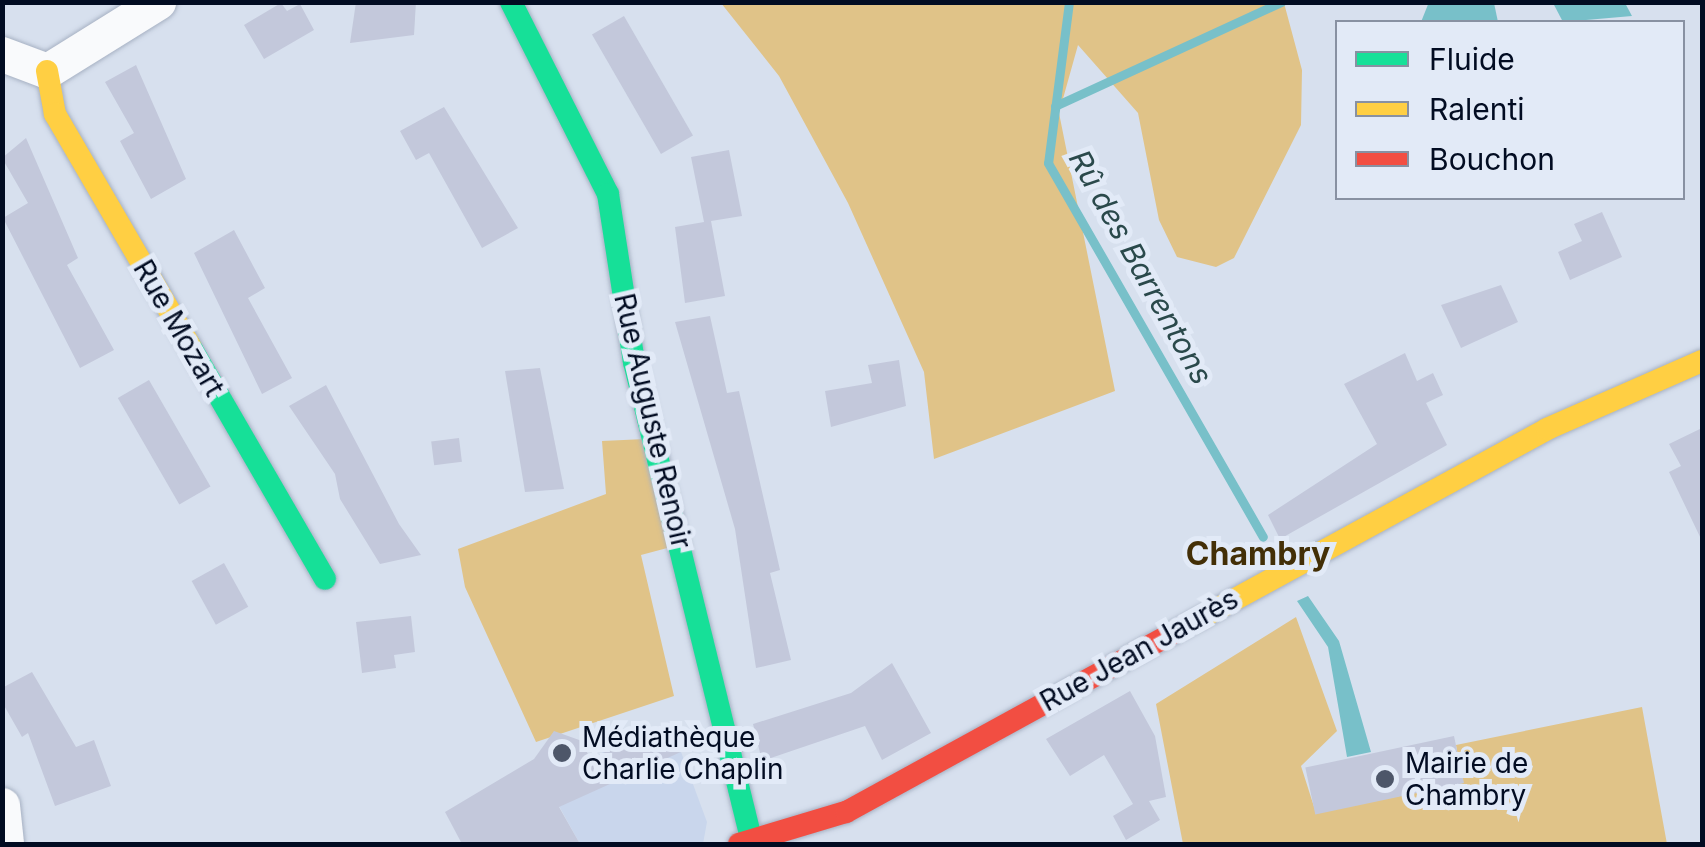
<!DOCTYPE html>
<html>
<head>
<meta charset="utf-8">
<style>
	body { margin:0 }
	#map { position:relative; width:1705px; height:847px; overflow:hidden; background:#d7e0ee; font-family:Inter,sans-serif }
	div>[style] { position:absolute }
	.built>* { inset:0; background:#c9d6ec }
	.green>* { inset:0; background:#e0c388 }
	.water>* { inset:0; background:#78c0c9 }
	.stream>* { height:9px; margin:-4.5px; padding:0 4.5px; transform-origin:4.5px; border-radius:4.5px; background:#78c0c9 }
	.building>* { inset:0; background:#c3c8db; transform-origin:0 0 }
	.roads { filter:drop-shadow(0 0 2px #a7b1c3) drop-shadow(0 0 2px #a7b1c3) }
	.street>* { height:35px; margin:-17.5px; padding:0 17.5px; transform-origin:17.5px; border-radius:17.5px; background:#f9fafc }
	.fast>* { height:22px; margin:-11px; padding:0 11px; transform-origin:11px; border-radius:11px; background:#16e098 }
	.slow>* { height:22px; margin:-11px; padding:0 11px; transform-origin:11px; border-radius:11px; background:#ffcf43 }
	.jam>* { height:22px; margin:-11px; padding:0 11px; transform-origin:11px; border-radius:11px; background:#f24e42 }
	.dots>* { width:28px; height:28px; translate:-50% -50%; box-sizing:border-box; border:5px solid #e2eaf7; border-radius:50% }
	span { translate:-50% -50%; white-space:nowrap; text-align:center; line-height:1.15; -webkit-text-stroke:10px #e2eaf7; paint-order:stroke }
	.street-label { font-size:28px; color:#020c22 }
	.poi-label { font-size:28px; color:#020c22 }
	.left { translate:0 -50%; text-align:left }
	.water-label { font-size:30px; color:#2a494b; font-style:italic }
	.quarter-label { font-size:32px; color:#432f07; font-weight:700 }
	.frame { position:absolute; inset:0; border:5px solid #020c22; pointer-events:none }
	.legend { position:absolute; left:1335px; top:20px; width:350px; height:180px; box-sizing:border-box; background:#e2eaf7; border:2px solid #8891a2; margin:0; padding:12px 18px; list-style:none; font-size:30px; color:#020c22 }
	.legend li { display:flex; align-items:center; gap:20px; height:50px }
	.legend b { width:50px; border:2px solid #8891a2 }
</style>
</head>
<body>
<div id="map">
	<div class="built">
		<div style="clip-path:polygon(670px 722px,707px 822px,703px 844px,580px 844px,544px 779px)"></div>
	</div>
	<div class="green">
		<div style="clip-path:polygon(721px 3px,1284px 3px,1302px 70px,1301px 125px,1234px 258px,1216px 267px,1177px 257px,1159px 220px,1138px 113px,1078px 45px,1059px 113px,1115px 391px,934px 459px,924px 372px,848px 203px,779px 76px)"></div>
		<div style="clip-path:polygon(645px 439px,671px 547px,641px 555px,674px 696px,536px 742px,465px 587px,458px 549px,606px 494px,602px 441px)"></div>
		<div style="clip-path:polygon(1296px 617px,1337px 731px,1301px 766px,1316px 813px,1463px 783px,1456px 745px,1642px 707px,1667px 844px,1183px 844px,1156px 704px)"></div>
	</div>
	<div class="water">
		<div style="clip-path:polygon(1429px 2px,1494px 3px,1498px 22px,1421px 22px)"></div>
		<div style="clip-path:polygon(1553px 3px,1625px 3px,1632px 16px,1563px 22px)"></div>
		<div style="clip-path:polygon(1308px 596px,1339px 641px,1371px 752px,1347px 757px,1328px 647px,1297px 601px)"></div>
	</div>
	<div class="stream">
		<div style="left:1069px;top:2px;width:162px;rotate:97.4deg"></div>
		<div style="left:1048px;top:163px;width:431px;rotate:60.1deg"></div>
		<div style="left:1055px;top:106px;width:249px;rotate:-24.7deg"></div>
	</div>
	<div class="building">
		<div style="clip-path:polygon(356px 2px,416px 2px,414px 35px,350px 43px)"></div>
		<div style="clip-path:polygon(281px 3px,287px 11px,300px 4px,314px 30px,264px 59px,244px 25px)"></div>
		<div style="left:624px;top:16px;width:138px;height:37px;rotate:60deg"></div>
		<div style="clip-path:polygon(136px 65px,186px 179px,151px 199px,120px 141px,134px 133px,105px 82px)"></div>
		<div style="clip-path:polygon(444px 107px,518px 228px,482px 248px,429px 153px,416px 160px,400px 131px)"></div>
		<div style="clip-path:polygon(26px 138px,78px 258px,67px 265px,114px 350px,80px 368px,3px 218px,28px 203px,2px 158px)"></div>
		<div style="clip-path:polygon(729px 150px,742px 216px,711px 221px,725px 296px,685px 303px,675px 227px,704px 222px,691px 157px)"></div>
		<div style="clip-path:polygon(1602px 212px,1622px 257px,1570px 280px,1558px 252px,1582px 241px,1574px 224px)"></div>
		<div style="clip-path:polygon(234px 230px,265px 288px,248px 298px,292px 378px,262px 394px,194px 253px)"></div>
		<div style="clip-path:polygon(1501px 285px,1518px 322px,1461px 348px,1441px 305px)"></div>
		<div style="clip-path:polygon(710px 316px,727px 393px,739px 391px,780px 570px,770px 573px,791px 660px,756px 668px,735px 529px,675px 322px)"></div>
		<div style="clip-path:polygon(1405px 353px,1417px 381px,1433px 373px,1443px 395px,1426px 403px,1447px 445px,1280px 539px,1268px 515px,1377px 444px,1344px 384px)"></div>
		<div style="clip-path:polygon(899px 360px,906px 406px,831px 427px,825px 391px,872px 383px,868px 365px)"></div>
		<div style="clip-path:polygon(540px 368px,564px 489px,525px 492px,505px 371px)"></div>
		<div style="left:149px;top:380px;width:123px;height:36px;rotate:60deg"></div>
		<div style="clip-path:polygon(326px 385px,399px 524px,421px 555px,380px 564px,340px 499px,335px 474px,289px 406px)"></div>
		<div style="clip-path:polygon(1702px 428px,1702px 541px,1669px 472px,1681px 466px,1669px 444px)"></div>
		<div style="left:459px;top:438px;width:24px;height:28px;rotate:83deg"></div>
		<div style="left:224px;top:563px;width:50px;height:37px;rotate:61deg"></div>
		<div style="clip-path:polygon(411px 616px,415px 652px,394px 655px,396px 668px,362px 673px,356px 622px)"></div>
		<div style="clip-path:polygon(892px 663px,931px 733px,882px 760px,865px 726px,762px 761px,753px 724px,851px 693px)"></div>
		<div style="clip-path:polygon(32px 672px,76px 747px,94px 740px,111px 786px,55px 806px,28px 733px,22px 737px,2px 702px,2px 688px)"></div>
		<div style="clip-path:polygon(1130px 691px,1155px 736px,1166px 797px,1149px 801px,1160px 820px,1126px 840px,1113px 816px,1133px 804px,1104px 755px,1070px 776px,1046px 739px)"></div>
		<div style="clip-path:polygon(670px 722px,683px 751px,559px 807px,580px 844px,462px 844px,445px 812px,534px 759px,554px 731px,582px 741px,590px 759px)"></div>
		<div style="left:1454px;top:736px;width:48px;height:152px;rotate:78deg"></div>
	</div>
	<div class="roads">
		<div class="street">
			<div style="left:2px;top:54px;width:48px;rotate:20.7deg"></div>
			<div style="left:47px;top:71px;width:131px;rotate:-31.9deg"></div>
			<div style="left:2px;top:805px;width:39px;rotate:84deg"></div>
		</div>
		<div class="fast">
			<div style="left:511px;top:2px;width:215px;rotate:63.2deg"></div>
			<div style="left:608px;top:194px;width:170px;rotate:81.2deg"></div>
			<div style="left:634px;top:362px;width:489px;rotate:76.2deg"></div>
			<div style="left:190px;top:346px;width:269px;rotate:59.9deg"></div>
		</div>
		<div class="slow">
			<div style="left:47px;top:71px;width:44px;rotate:79.5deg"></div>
			<div style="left:55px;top:114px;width:268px;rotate:59.8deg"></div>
			<div style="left:1197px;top:620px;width:399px;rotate:-28.6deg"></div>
			<div style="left:1547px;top:429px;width:169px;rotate:-23.7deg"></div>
		</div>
		<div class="jam">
			<div style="left:739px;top:844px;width:112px;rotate:-16.7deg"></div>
			<div style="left:846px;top:812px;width:400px;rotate:-28.7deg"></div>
		</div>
	</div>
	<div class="dots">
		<div style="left:562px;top:753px;background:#4d5669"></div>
		<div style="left:1385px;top:779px;background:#4d5669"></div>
	</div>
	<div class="street-label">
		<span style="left:179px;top:328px;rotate:60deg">Rue Mozart</span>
		<span style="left:653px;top:421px;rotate:77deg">Rue Auguste Renoir</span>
		<span style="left:1139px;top:650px;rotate:-29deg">Rue Jean Jaurès</span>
	</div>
	<div class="poi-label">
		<span class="left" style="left:582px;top:753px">Médiathèque<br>Charlie Chaplin</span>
		<span class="left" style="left:1405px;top:779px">Mairie de<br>Chambry</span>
	</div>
	<div class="water-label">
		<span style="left:1141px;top:267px;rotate:61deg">Rû des Barrentons</span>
	</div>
	<div class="quarter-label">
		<span style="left:1258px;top:554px">Chambry</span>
	</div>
	<div class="frame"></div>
	<ul class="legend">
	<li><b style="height:12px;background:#16e098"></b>Fluide</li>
	<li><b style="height:12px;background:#ffcf43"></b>Ralenti</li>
	<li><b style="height:12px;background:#f24e42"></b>Bouchon</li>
	</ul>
</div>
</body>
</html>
